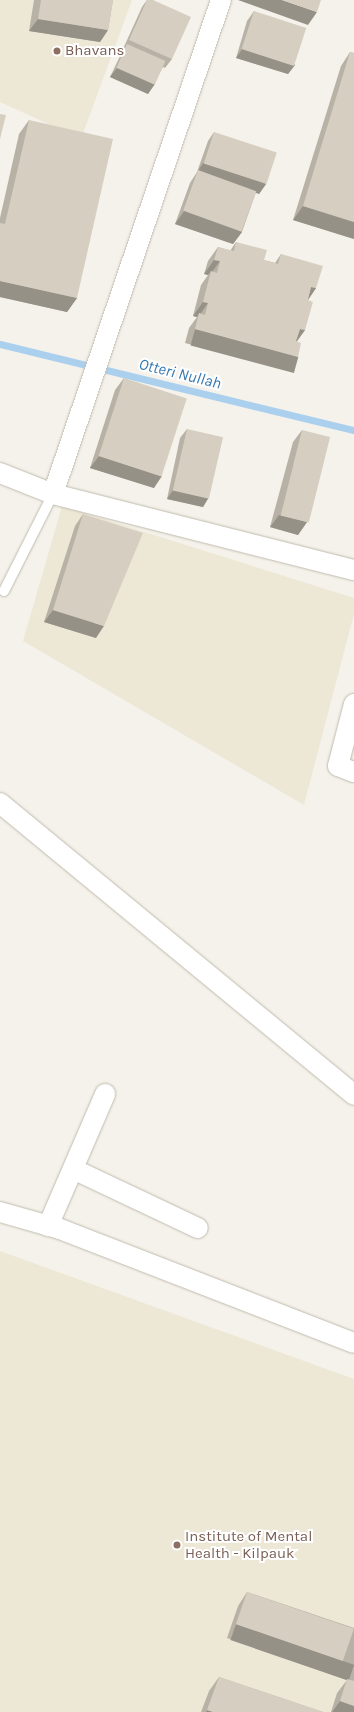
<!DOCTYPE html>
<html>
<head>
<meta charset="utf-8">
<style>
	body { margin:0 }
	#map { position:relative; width:354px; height:1712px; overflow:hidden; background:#f5f2eb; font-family:Karla,sans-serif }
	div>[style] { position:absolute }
	.education>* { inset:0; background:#ede8d6 }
	.stream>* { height:7px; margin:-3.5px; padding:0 3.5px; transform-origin:3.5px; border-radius:3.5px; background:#abd0ee }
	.roads { filter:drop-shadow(0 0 1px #c0bbae) drop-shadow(0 0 1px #c0bbae) }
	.service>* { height:10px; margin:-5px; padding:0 5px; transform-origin:5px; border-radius:5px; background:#fff }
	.minor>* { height:20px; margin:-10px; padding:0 10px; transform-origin:10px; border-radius:10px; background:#fff }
	.wall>* { inset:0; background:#b8b2a6 }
	.shaded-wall>* { inset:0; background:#969187; transform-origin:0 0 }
	.building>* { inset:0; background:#d6cfc1; transform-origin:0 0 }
	.dots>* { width:11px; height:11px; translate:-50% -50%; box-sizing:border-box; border:2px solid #fff; border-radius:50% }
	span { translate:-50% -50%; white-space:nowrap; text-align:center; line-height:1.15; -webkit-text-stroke:4px #fff; paint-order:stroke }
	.education-label { font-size:15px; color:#785e54 }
	.left { translate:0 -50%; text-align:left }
	.water-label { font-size:16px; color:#3678b1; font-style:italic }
</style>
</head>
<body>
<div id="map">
	<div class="education">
		<div style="clip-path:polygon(0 0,132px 0,81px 139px,0 102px)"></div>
		<div style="clip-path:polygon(62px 506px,354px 598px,354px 614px,304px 805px,23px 641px)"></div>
		<div style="clip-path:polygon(0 1251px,354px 1379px,354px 1712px,0 1712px)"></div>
	</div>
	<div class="stream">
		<div style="left:0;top:344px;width:364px;rotate:13.7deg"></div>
	</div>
	<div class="roads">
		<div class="service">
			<div style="left:4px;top:591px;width:109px;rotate:-63.2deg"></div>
		</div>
		<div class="minor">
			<div style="left:0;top:473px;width:57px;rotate:21.6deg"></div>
			<div style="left:53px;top:494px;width:310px;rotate:14.2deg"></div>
			<div style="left:53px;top:494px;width:522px;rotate:-71.22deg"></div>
			<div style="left:354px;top:704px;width:64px;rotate:104.5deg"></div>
			<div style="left:338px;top:766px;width:17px;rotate:21deg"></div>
			<div style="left:0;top:803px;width:459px;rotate:39.5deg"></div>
			<div style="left:73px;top:1169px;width:138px;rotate:25.3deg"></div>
			<div style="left:0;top:1212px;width:62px;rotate:15.8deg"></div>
			<div style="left:60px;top:1229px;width:315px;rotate:21.2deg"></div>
			<div style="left:48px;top:1226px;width:144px;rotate:-66.6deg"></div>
		</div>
	</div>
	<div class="wall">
		<div style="clip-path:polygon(34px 0,113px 0,108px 30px,100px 42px,29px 31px)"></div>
		<div style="clip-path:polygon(147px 0,153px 0,172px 59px,165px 68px,163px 67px,148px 94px,110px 77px,121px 54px,124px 49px,123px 49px,142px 7px)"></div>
		<div style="clip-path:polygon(254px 11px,295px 65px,288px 74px,236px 58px,247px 21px)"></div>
		<div style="clip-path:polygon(350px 52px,354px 53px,354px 239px,293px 220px,341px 66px)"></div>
		<div style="clip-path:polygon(29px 120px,77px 298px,67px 312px,0 297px,0 218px,19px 134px)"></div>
		<div style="clip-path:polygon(214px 132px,266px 184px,259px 194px,256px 192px,242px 232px,233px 244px,175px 224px,190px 183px,197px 172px,208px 141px)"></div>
		<div style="clip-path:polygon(236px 242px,264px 260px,275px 263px,281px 254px,316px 288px,308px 300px,305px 330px,297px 341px,288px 371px,185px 343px,189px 328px,197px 317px,193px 316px,201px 285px,208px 275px,204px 274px,208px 261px,218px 247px,230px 251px)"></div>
		<div style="clip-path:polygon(124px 378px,154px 488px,90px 468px,115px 390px)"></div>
		<div style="clip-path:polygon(187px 429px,209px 497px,203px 507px,167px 499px,180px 438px)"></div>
		<div style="clip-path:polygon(302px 430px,307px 522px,298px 535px,270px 527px,293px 442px)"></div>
		<div style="clip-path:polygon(83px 514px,96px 638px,44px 622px,75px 526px)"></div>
		<div style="clip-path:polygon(247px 1592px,354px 1628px,354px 1712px,331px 1712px,337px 1693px,347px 1680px,227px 1638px,238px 1606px)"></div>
		<div style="clip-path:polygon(219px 1677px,323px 1712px,201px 1712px,209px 1691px)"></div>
	</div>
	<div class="shaded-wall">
		<div style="clip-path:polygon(238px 0,282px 0,317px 12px,308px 25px)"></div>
		<div style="clip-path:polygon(38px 19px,108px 30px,100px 42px,29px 31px)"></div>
		<div style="clip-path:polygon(242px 49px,295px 65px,288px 74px,236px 58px)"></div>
		<div style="clip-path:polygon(117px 68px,155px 84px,148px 94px,110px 77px)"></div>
		<div style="clip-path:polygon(203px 163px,266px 184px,259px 194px,198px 173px,198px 171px)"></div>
		<div style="clip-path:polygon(303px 206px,354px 222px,354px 239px,293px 220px)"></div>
		<div style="clip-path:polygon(184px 211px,242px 232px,233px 244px,175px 224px)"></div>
		<div style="clip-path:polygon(214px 260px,220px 261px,210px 275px,211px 271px,208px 275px,204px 274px)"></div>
		<div style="clip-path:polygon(0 281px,77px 298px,67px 312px,0 297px)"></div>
		<div style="clip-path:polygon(311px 287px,316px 288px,306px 303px)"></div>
		<div style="clip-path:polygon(203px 302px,208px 303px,198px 317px,199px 313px,197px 317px,193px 316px)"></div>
		<div style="left:195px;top:329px;width:107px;height:17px;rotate:15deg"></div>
		<div style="clip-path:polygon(300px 329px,305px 330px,295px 344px)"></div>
		<div style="clip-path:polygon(99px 456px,162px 476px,154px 488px,90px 468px)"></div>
		<div style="clip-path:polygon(173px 490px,209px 497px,203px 507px,167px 499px)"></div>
		<div style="clip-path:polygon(279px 515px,307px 522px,298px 535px,270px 527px)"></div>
		<div style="clip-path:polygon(53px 610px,104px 626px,96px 638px,44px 622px)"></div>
		<div style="left:236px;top:1624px;width:125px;height:17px;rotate:19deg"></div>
		<div style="clip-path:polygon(340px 1701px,354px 1706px,354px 1712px,332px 1712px)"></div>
		<div style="clip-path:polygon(207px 1710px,213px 1712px,206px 1712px)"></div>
	</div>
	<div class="building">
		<div style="clip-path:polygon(41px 0,113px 0,108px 30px,38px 19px)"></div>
		<div style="clip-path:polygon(147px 0,153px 0,191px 17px,172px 59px,129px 40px)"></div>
		<div style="clip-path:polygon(282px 0,321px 0,317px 12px)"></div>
		<div style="left:254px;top:11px;width:55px;height:40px;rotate:18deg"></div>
		<div style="left:127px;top:44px;width:42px;height:26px;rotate:24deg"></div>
		<div style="clip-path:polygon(350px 52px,354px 53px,354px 222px,303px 206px)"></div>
		<div style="clip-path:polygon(0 114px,6px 115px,0 139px)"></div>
		<div style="clip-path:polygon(29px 120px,113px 139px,77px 298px,0 281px,0 223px,5px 224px)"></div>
		<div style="left:214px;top:132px;width:66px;height:33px;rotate:18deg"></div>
		<div style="left:198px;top:170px;width:62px;height:43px;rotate:20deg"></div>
		<div style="clip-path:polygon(236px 242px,267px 250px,264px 260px,278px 264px,281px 254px,323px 266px,316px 288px,311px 287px,308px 300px,313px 302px,305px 330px,300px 329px,296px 341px,301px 343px,298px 357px,195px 329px,199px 313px,205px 315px,208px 303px,203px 302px,211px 271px,217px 273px,220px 261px,214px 260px,218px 247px,234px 251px)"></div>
		<div style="left:124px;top:378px;width:66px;height:82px;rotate:18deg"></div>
		<div style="left:187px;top:429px;width:37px;height:63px;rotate:13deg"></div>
		<div style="left:302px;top:430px;width:29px;height:88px;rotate:14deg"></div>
		<div style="clip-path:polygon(83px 514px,143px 533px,104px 626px,53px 610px)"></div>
		<div style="left:247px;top:1592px;width:113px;height:34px;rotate:19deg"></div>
		<div style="clip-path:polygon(219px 1677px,323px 1712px,213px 1712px,207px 1710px)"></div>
		<div style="clip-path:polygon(347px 1679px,354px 1681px,354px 1706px,340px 1701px)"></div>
	</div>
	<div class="dots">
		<div style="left:57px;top:51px;background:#8d6e63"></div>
		<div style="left:177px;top:1545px;background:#8d6e63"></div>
	</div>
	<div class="education-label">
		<span class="left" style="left:65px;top:51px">Bhavans</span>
		<span class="left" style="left:185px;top:1545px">Institute of Mental<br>Health - Kilpauk</span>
	</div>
	<div class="water-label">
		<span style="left:180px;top:374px;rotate:14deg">Otteri Nullah</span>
	</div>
</div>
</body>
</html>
